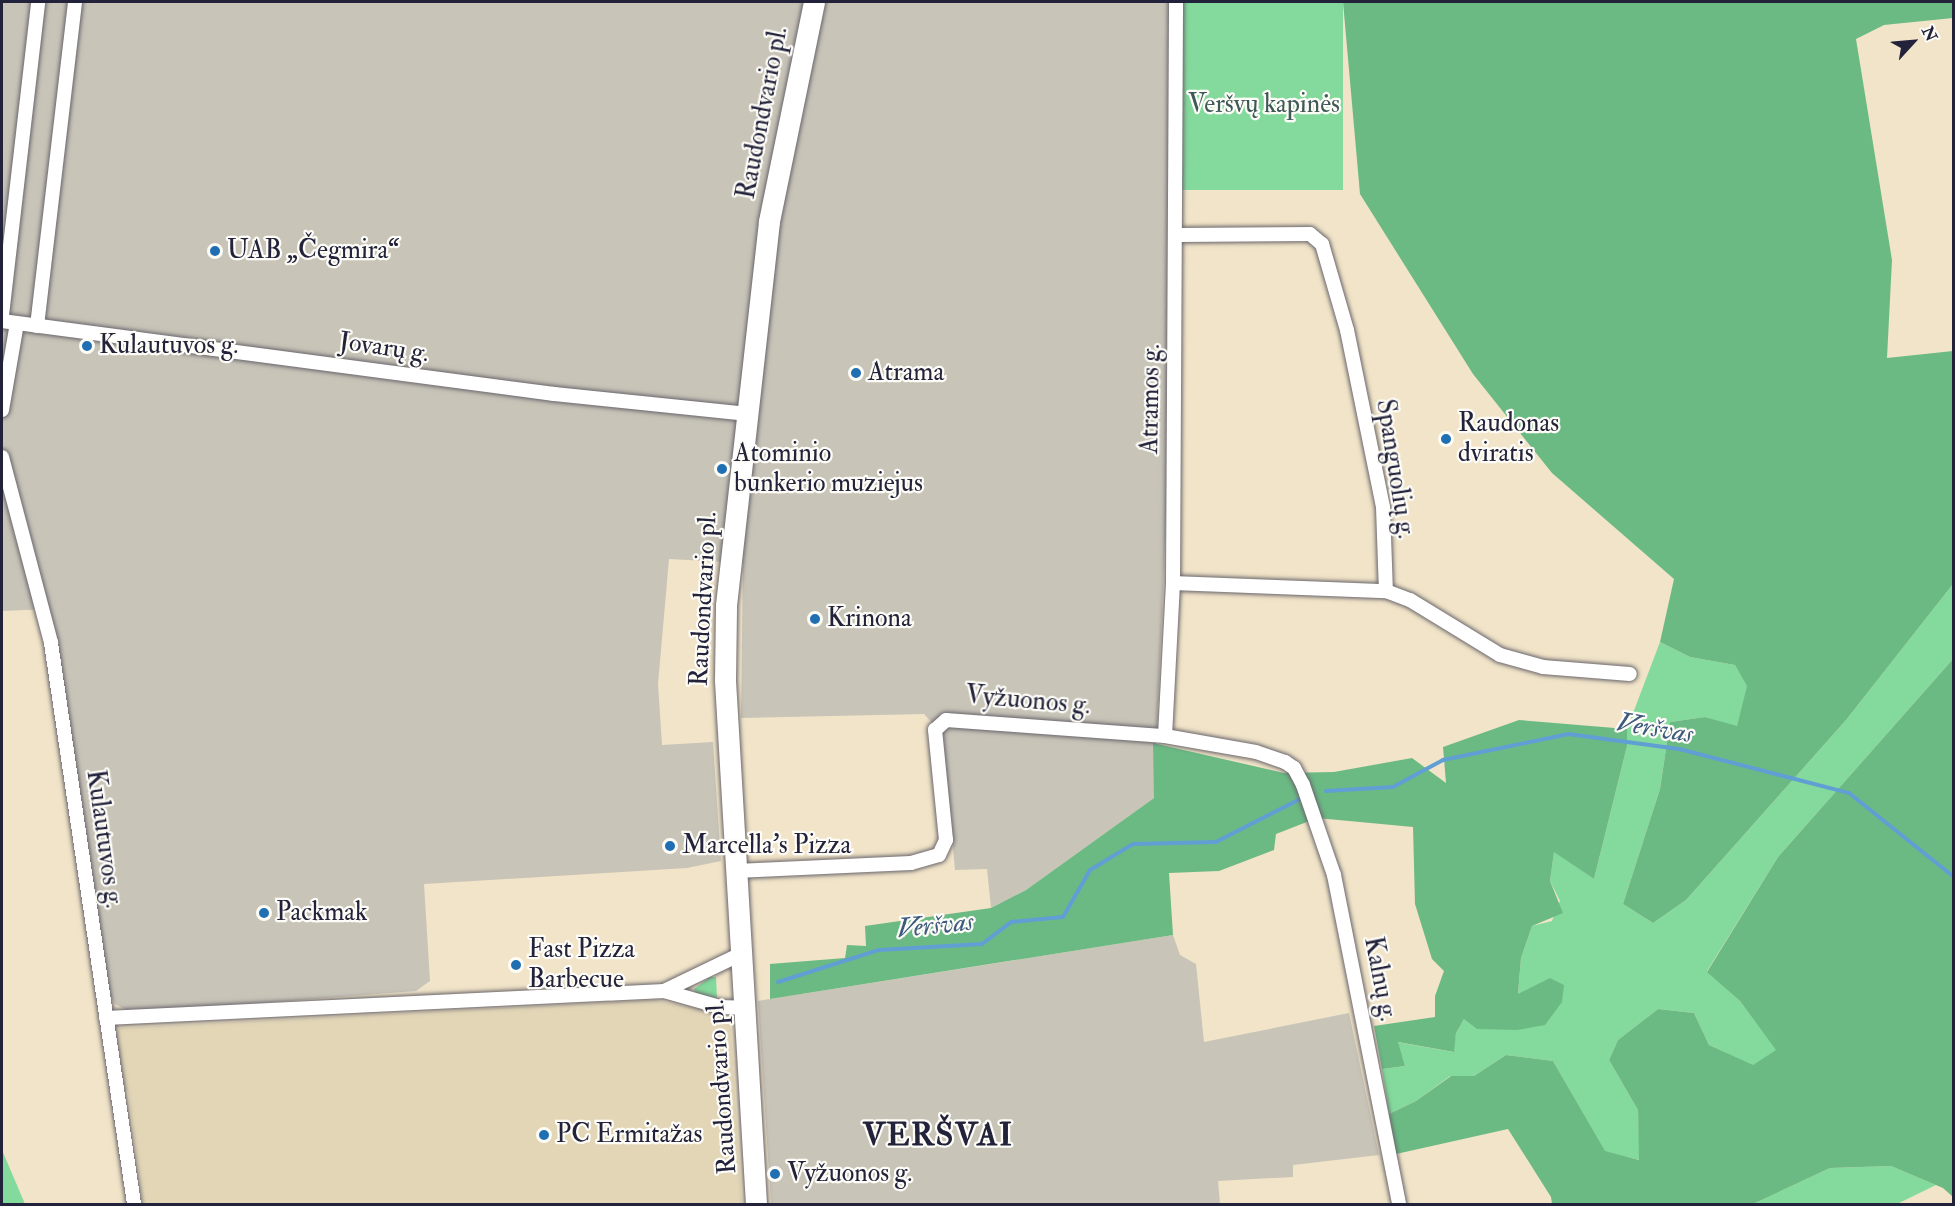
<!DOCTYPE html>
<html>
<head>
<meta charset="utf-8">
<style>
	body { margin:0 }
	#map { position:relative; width:1955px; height:1206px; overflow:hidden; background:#f1e4c8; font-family:"IM FELL Double Pica",serif }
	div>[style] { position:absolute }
	.built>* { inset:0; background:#e2d6b7 }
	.industrial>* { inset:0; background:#c8c4b8 }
	.green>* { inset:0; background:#84da9d; transform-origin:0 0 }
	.forest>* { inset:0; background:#6bba84 }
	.stream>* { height:4px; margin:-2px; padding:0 2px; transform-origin:2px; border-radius:2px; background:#609fd3 }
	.roads { filter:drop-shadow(0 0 2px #6a666c) drop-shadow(0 0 2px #6a666c) }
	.street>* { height:14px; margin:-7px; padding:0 7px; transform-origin:7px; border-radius:7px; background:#fff }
	.primary>* { height:21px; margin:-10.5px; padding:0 10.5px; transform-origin:10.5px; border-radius:10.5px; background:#fff }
	.dots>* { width:16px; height:16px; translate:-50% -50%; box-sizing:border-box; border:3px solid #fdfcf7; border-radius:50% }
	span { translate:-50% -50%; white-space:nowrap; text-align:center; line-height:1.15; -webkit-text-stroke:4.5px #fdfcf7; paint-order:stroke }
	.park-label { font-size:26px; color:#3f5958 }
	.street-label { font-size:26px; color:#22223b }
	.poi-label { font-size:26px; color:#22223b }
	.left { translate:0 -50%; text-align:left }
	.water-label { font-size:27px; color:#3e5a7f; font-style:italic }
	.district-label { font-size:32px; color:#22223b; font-weight:700; letter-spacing:1.5px }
	.frame { position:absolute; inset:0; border:3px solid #22223b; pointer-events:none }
	.north { position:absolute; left:1883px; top:12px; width:60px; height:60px; -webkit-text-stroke:4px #fdfcf7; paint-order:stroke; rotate:64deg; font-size:16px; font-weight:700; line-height:24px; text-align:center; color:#22223b }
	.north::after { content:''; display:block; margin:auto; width:21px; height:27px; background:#22223b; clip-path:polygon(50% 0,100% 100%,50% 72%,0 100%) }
</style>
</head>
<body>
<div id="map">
	<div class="built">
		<div style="clip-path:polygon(654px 1000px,716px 1012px,727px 1019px,731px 1029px,742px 1204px,143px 1204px,128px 1091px,119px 1088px,113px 1035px,120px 1028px)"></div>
	</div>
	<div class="industrial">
		<div style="clip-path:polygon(2px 2px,1176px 2px,1178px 235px,1154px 798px,1026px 890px,991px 908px,987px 869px,955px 870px,943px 735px,924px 714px,741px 718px,743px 563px,669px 559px,658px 684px,662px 745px,713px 742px,721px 861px,687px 868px,424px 884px,430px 981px,416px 991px,157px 1011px,130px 1012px,115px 1004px,108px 992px,49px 609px,2px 611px)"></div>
		<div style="clip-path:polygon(1173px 935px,1180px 955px,1196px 964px,1204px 1042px,1349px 1013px,1379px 1155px,1293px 1165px,1293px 1177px,1218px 1181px,1220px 1204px,771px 1204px,758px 1001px)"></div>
	</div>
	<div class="green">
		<div style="left:1176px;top:2px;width:167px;height:188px"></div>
		<div style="clip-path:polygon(1953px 584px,1953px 659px,1778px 857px,1707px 971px,1740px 1001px,1777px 1050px,1753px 1066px,1709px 1045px,1694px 1013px,1658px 1009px,1618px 1040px,1609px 1060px,1638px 1110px,1640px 1160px,1605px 1152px,1553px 1061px,1506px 1055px,1474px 1076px,1450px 1076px,1416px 1101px,1389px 1114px,1382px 1069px,1405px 1066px,1397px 1042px,1453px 1052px,1456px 1033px,1464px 1019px,1518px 995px,1521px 958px,1532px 926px,1552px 921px,1560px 901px,1550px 881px,1554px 851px,1594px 879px,1627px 746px,1627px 729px,1660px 642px,1690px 657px,1735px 665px,1748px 686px,1737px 727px,1705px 717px,1670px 722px,1660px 789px,1623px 904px,1653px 923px,1686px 900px,1846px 720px)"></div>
		<div style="clip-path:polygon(710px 977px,716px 977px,717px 998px,696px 994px,694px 989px)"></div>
		<div style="clip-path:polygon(2px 1150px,25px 1204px,2px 1204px)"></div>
		<div style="clip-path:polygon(1891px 1166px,1936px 1185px,1897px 1204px,1753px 1204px,1830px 1168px)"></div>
	</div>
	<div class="forest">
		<div style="clip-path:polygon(1343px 2px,1953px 2px,1953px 18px,1884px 25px,1856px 39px,1892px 260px,1887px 358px,1953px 351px,1953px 584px,1846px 720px,1686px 900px,1653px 923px,1623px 904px,1660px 789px,1670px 722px,1705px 717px,1737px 726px,1747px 686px,1735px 665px,1690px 657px,1660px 642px,1674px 579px,1552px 473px,1473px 374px,1360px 194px)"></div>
		<div style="clip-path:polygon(1953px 659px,1953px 1197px,1943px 1188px,1891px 1166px,1830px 1168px,1753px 1204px,1552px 1204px,1551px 1197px,1508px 1129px,1396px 1154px,1389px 1114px,1416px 1101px,1451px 1076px,1474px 1076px,1506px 1055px,1553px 1061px,1605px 1151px,1639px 1160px,1638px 1110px,1609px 1060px,1618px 1040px,1658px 1009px,1694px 1013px,1709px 1045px,1753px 1065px,1776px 1050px,1740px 1001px,1707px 972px,1778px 857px)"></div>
		<div style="clip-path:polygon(1519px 720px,1627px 729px,1627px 746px,1594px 879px,1554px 852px,1550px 881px,1563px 913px,1532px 926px,1521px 958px,1518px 994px,1550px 978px,1564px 985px,1562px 1002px,1545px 1025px,1517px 1030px,1477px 1029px,1464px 1019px,1456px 1033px,1454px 1052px,1398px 1042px,1405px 1066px,1382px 1069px,1374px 1026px,1435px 1017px,1435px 996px,1444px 971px,1432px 959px,1415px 904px,1413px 827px,1317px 818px,1276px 834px,1274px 850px,1219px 871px,1169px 873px,1173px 935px,770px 999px,770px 964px,845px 958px,847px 945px,866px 946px,865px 926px,991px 908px,1026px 890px,1154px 798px,1153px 743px,1284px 773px,1334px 772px,1412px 758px,1446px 783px,1443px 747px)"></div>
	</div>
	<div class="stream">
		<div style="left:1326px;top:791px;width:67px;rotate:-3.4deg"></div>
		<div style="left:1393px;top:787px;width:57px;rotate:-28.4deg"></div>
		<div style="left:1443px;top:760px;width:128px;rotate:-11.7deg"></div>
		<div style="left:1568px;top:734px;width:112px;rotate:7.7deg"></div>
		<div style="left:1679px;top:749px;width:176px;rotate:14.5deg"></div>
		<div style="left:1849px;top:793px;width:134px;rotate:38.7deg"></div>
		<div style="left:778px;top:982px;width:106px;rotate:-17.6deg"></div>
		<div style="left:879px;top:950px;width:103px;rotate:-3.3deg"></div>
		<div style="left:982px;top:944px;width:36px;rotate:-37deg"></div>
		<div style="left:1011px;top:922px;width:52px;rotate:-5.5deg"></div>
		<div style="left:1063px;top:917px;width:54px;rotate:-60.1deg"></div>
		<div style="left:1090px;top:870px;width:50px;rotate:-31.2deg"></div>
		<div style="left:1133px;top:844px;width:83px;rotate:-1.4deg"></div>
		<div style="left:1216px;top:842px;width:94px;rotate:-27.1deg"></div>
	</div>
	<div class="roads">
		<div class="street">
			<div style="left:1178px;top:235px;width:132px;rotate:-0.4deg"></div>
			<div style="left:1310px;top:234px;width:16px;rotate:40deg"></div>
			<div style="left:1322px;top:244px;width:90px;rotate:73.8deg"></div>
			<div style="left:1347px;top:330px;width:181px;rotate:78.5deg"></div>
			<div style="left:1383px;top:507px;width:84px;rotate:88deg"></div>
			<div style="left:1386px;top:591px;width:26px;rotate:21deg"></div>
			<div style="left:1410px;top:600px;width:105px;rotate:31.4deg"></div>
			<div style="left:1500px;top:655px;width:45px;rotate:15.6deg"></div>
			<div style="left:1543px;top:667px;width:87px;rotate:4.6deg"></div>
			<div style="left:2px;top:315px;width:315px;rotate:-83.4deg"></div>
			<div style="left:2px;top:321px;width:557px;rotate:7.53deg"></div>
			<div style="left:554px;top:394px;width:193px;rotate:5.9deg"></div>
			<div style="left:37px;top:326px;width:326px;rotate:-83.3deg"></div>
			<div style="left:2px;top:410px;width:88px;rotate:-80.2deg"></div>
			<div style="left:2px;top:457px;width:192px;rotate:75.2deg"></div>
			<div style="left:51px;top:643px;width:567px;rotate:81.58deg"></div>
			<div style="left:1173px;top:583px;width:213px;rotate:2.2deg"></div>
			<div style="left:1165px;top:736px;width:153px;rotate:-87deg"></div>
			<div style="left:1173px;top:583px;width:581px;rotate:-89.7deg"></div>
			<div style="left:736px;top:871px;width:175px;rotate:-2.6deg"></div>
			<div style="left:911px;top:863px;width:29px;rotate:-16deg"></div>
			<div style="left:939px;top:855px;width:17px;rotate:-65deg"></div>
			<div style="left:946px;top:840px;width:111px;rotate:-95.7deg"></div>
			<div style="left:935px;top:730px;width:15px;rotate:-42deg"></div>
			<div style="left:946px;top:720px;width:220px;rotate:4.2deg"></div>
			<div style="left:1165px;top:736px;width:92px;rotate:10deg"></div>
			<div style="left:1256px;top:752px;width:31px;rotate:19deg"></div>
			<div style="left:1285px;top:762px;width:11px;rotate:34deg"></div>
			<div style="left:1294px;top:768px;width:19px;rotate:62deg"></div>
			<div style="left:1303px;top:785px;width:95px;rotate:71deg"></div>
			<div style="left:1334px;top:875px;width:335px;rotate:78.8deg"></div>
			<div style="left:664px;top:991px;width:85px;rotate:-25.7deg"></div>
			<div style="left:106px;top:1018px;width:559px;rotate:-2.77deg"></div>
			<div style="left:664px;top:991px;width:58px;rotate:15.9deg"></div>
			<div style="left:720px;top:1007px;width:24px;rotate:2deg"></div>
		</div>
		<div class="primary">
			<div style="left:756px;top:1204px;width:525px;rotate:-93.39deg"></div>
			<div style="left:725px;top:680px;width:75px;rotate:-89.2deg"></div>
			<div style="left:726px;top:605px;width:386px;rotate:-83.6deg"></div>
			<div style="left:769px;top:221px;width:224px;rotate:-78.4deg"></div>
		</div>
	</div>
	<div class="dots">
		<div style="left:215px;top:251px;background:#1f6fb2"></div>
		<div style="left:87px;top:346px;background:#1f6fb2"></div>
		<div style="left:856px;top:373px;background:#1f6fb2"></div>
		<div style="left:1446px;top:439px;background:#1f6fb2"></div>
		<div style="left:722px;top:469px;background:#1f6fb2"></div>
		<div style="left:815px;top:619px;background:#1f6fb2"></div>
		<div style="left:670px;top:846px;background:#1f6fb2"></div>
		<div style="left:264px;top:913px;background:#1f6fb2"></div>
		<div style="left:516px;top:965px;background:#1f6fb2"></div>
		<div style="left:544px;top:1135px;background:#1f6fb2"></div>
		<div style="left:775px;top:1174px;background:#1f6fb2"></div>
	</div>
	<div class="park-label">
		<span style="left:1264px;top:105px">Veršvų kapinės</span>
	</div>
	<div class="street-label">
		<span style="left:763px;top:113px;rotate:-79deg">Raudondvario pl.</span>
		<span style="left:384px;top:348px;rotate:8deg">Jovarų g.</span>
		<span style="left:1151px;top:399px;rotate:-89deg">Atramos g.</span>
		<span style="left:1395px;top:469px;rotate:81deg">Spanguolių g.</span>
		<span style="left:704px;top:599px;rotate:-87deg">Raudondvario pl.</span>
		<span style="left:1028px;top:701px;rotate:5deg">Vyžuonos g.</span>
		<span style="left:104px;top:839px;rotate:82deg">Kulautuvos g.</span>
		<span style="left:1380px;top:979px;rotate:79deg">Kalnų g.</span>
		<span style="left:722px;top:1087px;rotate:-94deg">Raudondvario pl.</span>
	</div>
	<div class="poi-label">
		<span class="left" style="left:227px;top:251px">UAB „Čegmira“</span>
		<span class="left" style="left:99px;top:346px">Kulautuvos g.</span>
		<span class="left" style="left:868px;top:373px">Atrama</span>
		<span class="left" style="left:1458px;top:439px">Raudonas<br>dviratis</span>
		<span class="left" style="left:734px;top:469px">Atominio<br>bunkerio muziejus</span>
		<span class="left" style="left:827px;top:619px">Krinona</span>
		<span class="left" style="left:682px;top:846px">Marcella's Pizza</span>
		<span class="left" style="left:276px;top:913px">Packmak</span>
		<span class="left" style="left:528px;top:965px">Fast Pizza<br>Barbecue</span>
		<span class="left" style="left:556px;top:1135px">PC Ermitažas</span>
		<span class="left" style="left:787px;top:1174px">Vyžuonos g.</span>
	</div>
	<div class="water-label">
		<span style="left:1655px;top:728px;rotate:9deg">Veršvas</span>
		<span style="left:935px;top:925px;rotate:-6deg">Veršvas</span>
	</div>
	<div class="district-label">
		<span style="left:938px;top:1135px">VERŠVAI</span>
	</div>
	<div class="frame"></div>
	<div class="north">N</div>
</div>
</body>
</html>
